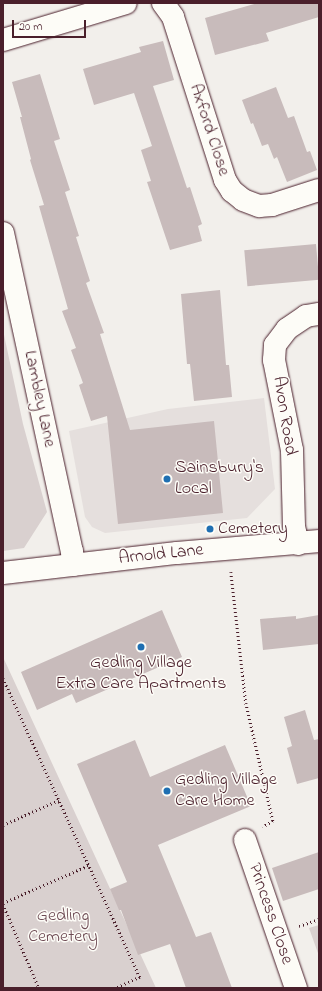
<!DOCTYPE html>
<html>
<head>
<meta charset="utf-8">
<style>
	body { margin:0 }
	#map { position:relative; width:322px; height:991px; overflow:hidden; background:#f2efeb; font-family:"Indie Flower",sans-serif }
	div>[style] { position:absolute }
	.built>* { inset:0; background:#e5dfdd }
	.green>* { inset:0; background:#d9d0cf }
	.building>* { inset:0; background:#c8bbbb; transform-origin:0 0 }
	.path>* { height:2.5px; margin-top:-1.25px; transform-origin:0; background:repeating-linear-gradient(90deg,#4a1f2b 0 1px,transparent 0 4px) }
	.roads { filter:drop-shadow(0 0 1px #4a1f2b) drop-shadow(0 0 1px #4a1f2b) }
	.minor>* { height:22px; margin:-11px; padding:0 11px; transform-origin:11px; border-radius:11px; background:#fdfcf7 }
	.dots>* { width:11px; height:11px; translate:-50% -50%; box-sizing:border-box; border:2px solid #fdfcf7; border-radius:50% }
	span { translate:-50% -50%; white-space:nowrap; text-align:center; line-height:1.15; -webkit-text-stroke:3px #fdfcf7; paint-order:stroke }
	.street-label { font-size:18px; color:#4a1f2b }
	.poi-label { font-size:18px; color:#4a1f2b }
	.left { translate:0 -50%; text-align:left }
	.park-label { font-size:18px; color:#6e4b54 }
	.frame { position:absolute; inset:0; border:4px solid #4a1f2b; pointer-events:none }
	.scale { position:absolute; left:12px; top:20px; width:74px; height:18px; box-sizing:border-box; border:2px solid #4a1f2b; border-top:0; padding-left:5px; font-size:12px; line-height:14px; white-space:nowrap; color:#4a1f2b; -webkit-text-stroke:3px #fdfcf7; paint-order:stroke }
</style>
</head>
<body>
<div id="map">
	<div class="built">
		<div style="clip-path:polygon(264px 398px,275px 489px,247px 518px,105px 533px,92px 527px,85px 517px,69px 431px,168px 409px)"></div>
	</div>
	<div class="green">
		<div style="clip-path:polygon(3px 330px,23px 424px,47px 512px,24px 548px,3px 551px)"></div>
		<div style="clip-path:polygon(3px 657px,51px 761px,156px 988px,3px 988px)"></div>
		<div style="clip-path:polygon(319px 925px,319px 956px,309px 928px)"></div>
	</div>
	<div class="building">
		<div style="clip-path:polygon(258px 3px,319px 3px,319px 17px,266px 33px,269px 41px,215px 55px,205px 18px)"></div>
		<div style="clip-path:polygon(163px 41px,174px 80px,153px 86px,187px 188px,190px 187px,202px 224px,198px 226px,202px 241px,170px 250px,147px 182px,151px 181px,141px 150px,152px 146px,134px 93px,94px 105px,83px 69px,141px 52px,139px 47px)"></div>
		<div style="clip-path:polygon(40px 74px,60px 139px,54px 141px,70px 190px,65px 192px,79px 236px,76px 237px,90px 281px,86px 283px,104px 333px,100px 334px,130px 430px,214px 421px,223px 513px,118px 524px,107px 416px,91px 421px,79px 385px,83px 383px,71px 350px,76px 348px,62px 311px,68px 309px,39px 206px,44px 205px,30px 160px,31px 159px,20px 117px,22px 117px,12px 82px)"></div>
		<div style="clip-path:polygon(276px 87px,288px 118px,294px 116px,307px 152px,310px 151px,317px 170px,287px 182px,277px 157px,274px 159px,268px 144px,262px 146px,253px 123px,251px 124px,242px 100px)"></div>
		<div style="left:316px;top:244px;width:36px;height:72px;rotate:85deg"></div>
		<div style="clip-path:polygon(220px 290px,226px 365px,229px 365px,232px 397px,194px 401px,190px 364px,187px 364px,181px 294px)"></div>
		<div style="clip-path:polygon(162px 610px,182px 657px,76px 703px,72px 694px,37px 710px,21px 672px)"></div>
		<div style="clip-path:polygon(319px 615px,319px 644px,263px 650px,260px 619px,296px 616px,296px 619px)"></div>
		<div style="clip-path:polygon(305px 710px,314px 740px,319px 739px,319px 778px,297px 784px,287px 748px,292px 746px,284px 717px)"></div>
		<div style="clip-path:polygon(135px 740px,150px 777px,225px 745px,251px 806px,158px 845px,196px 937px,211px 932px,232px 988px,186px 988px,170px 944px,138px 955px,121px 910px,119px 910px,110px 889px,127px 882px,77px 764px)"></div>
		<div style="clip-path:polygon(319px 852px,319px 889px,283px 901px,272px 868px)"></div>
	</div>
	<div class="path">
		<div style="left:231px;top:572px;width:132px;rotate:83.5deg"></div>
		<div style="left:246px;top:703px;width:121px;rotate:77.1deg"></div>
		<div style="left:273px;top:821px;width:12px;rotate:149deg"></div>
		<div style="left:3px;top:678px;width:329px;rotate:65.4deg"></div>
		<div style="left:140px;top:977px;width:26px;rotate:155deg"></div>
		<div style="left:3px;top:825px;width:61px;rotate:-24.1deg"></div>
		<div style="left:3px;top:903px;width:94px;rotate:-23.8deg"></div>
		<div style="left:3px;top:904px;width:91px;rotate:66.8deg"></div>
		<div style="left:299px;top:926px;width:21px;rotate:-19deg"></div>
	</div>
	<div class="roads">
		<div class="minor">
			<div style="left:163px;top:3px;width:17px;rotate:54deg"></div>
			<div style="left:173px;top:17px;width:171px;rotate:72.3deg"></div>
			<div style="left:225px;top:180px;width:13px;rotate:58deg"></div>
			<div style="left:232px;top:191px;width:14px;rotate:39deg"></div>
			<div style="left:243px;top:200px;width:17px;rotate:21deg"></div>
			<div style="left:259px;top:206px;width:13px;rotate:-4deg"></div>
			<div style="left:272px;top:205px;width:49px;rotate:-17.7deg"></div>
			<div style="left:3px;top:40px;width:128px;rotate:-16.7deg"></div>
			<div style="left:3px;top:233px;width:325px;rotate:77.8deg"></div>
			<div style="left:72px;top:551px;width:14px;rotate:86deg"></div>
			<div style="left:298px;top:544px;width:17px;rotate:-103deg"></div>
			<div style="left:294px;top:527px;width:77px;rotate:-91.5deg"></div>
			<div style="left:292px;top:450px;width:92px;rotate:-101.3deg"></div>
			<div style="left:274px;top:360px;width:15px;rotate:-86deg"></div>
			<div style="left:275px;top:345px;width:20px;rotate:-53deg"></div>
			<div style="left:287px;top:329px;width:23px;rotate:-34deg"></div>
			<div style="left:306px;top:316px;width:13px;rotate:-9deg"></div>
			<div style="left:3px;top:573px;width:175px;rotate:-6.6deg"></div>
			<div style="left:177px;top:553px;width:143px;rotate:-4.8deg"></div>
			<div style="left:245px;top:840px;width:157px;rotate:71deg"></div>
		</div>
	</div>
	<div class="dots">
		<div style="left:167px;top:479px;background:#1f6fb2"></div>
		<div style="left:210px;top:529px;background:#1f6fb2"></div>
		<div style="left:141px;top:647px;background:#1f6fb2"></div>
		<div style="left:167px;top:791px;background:#1f6fb2"></div>
	</div>
	<div class="street-label">
		<span style="left:209px;top:130px;rotate:72deg">Axford Close</span>
		<span style="left:39px;top:399px;rotate:78deg">Lambley Lane</span>
		<span style="left:284px;top:416px;rotate:81deg">Avon Road</span>
		<span style="left:161px;top:555px;rotate:-6deg">Arnold Lane</span>
		<span style="left:270px;top:914px;rotate:71deg">Princess Close</span>
	</div>
	<div class="poi-label">
		<span class="left" style="left:175px;top:479px">Sainsbury's<br>Local</span>
		<span class="left" style="left:218px;top:529px">Cemetery</span>
		<span style="left:141px;top:674px">Gedling Village<br>Extra Care Apartments</span>
		<span class="left" style="left:175px;top:791px">Gedling Village<br>Care Home</span>
	</div>
	<div class="park-label">
		<span style="left:63px;top:927px">Gedling<br>Cemetery</span>
	</div>
	<div class="frame"></div>
	<div class="scale">20 m</div>
</div>
</body>
</html>
